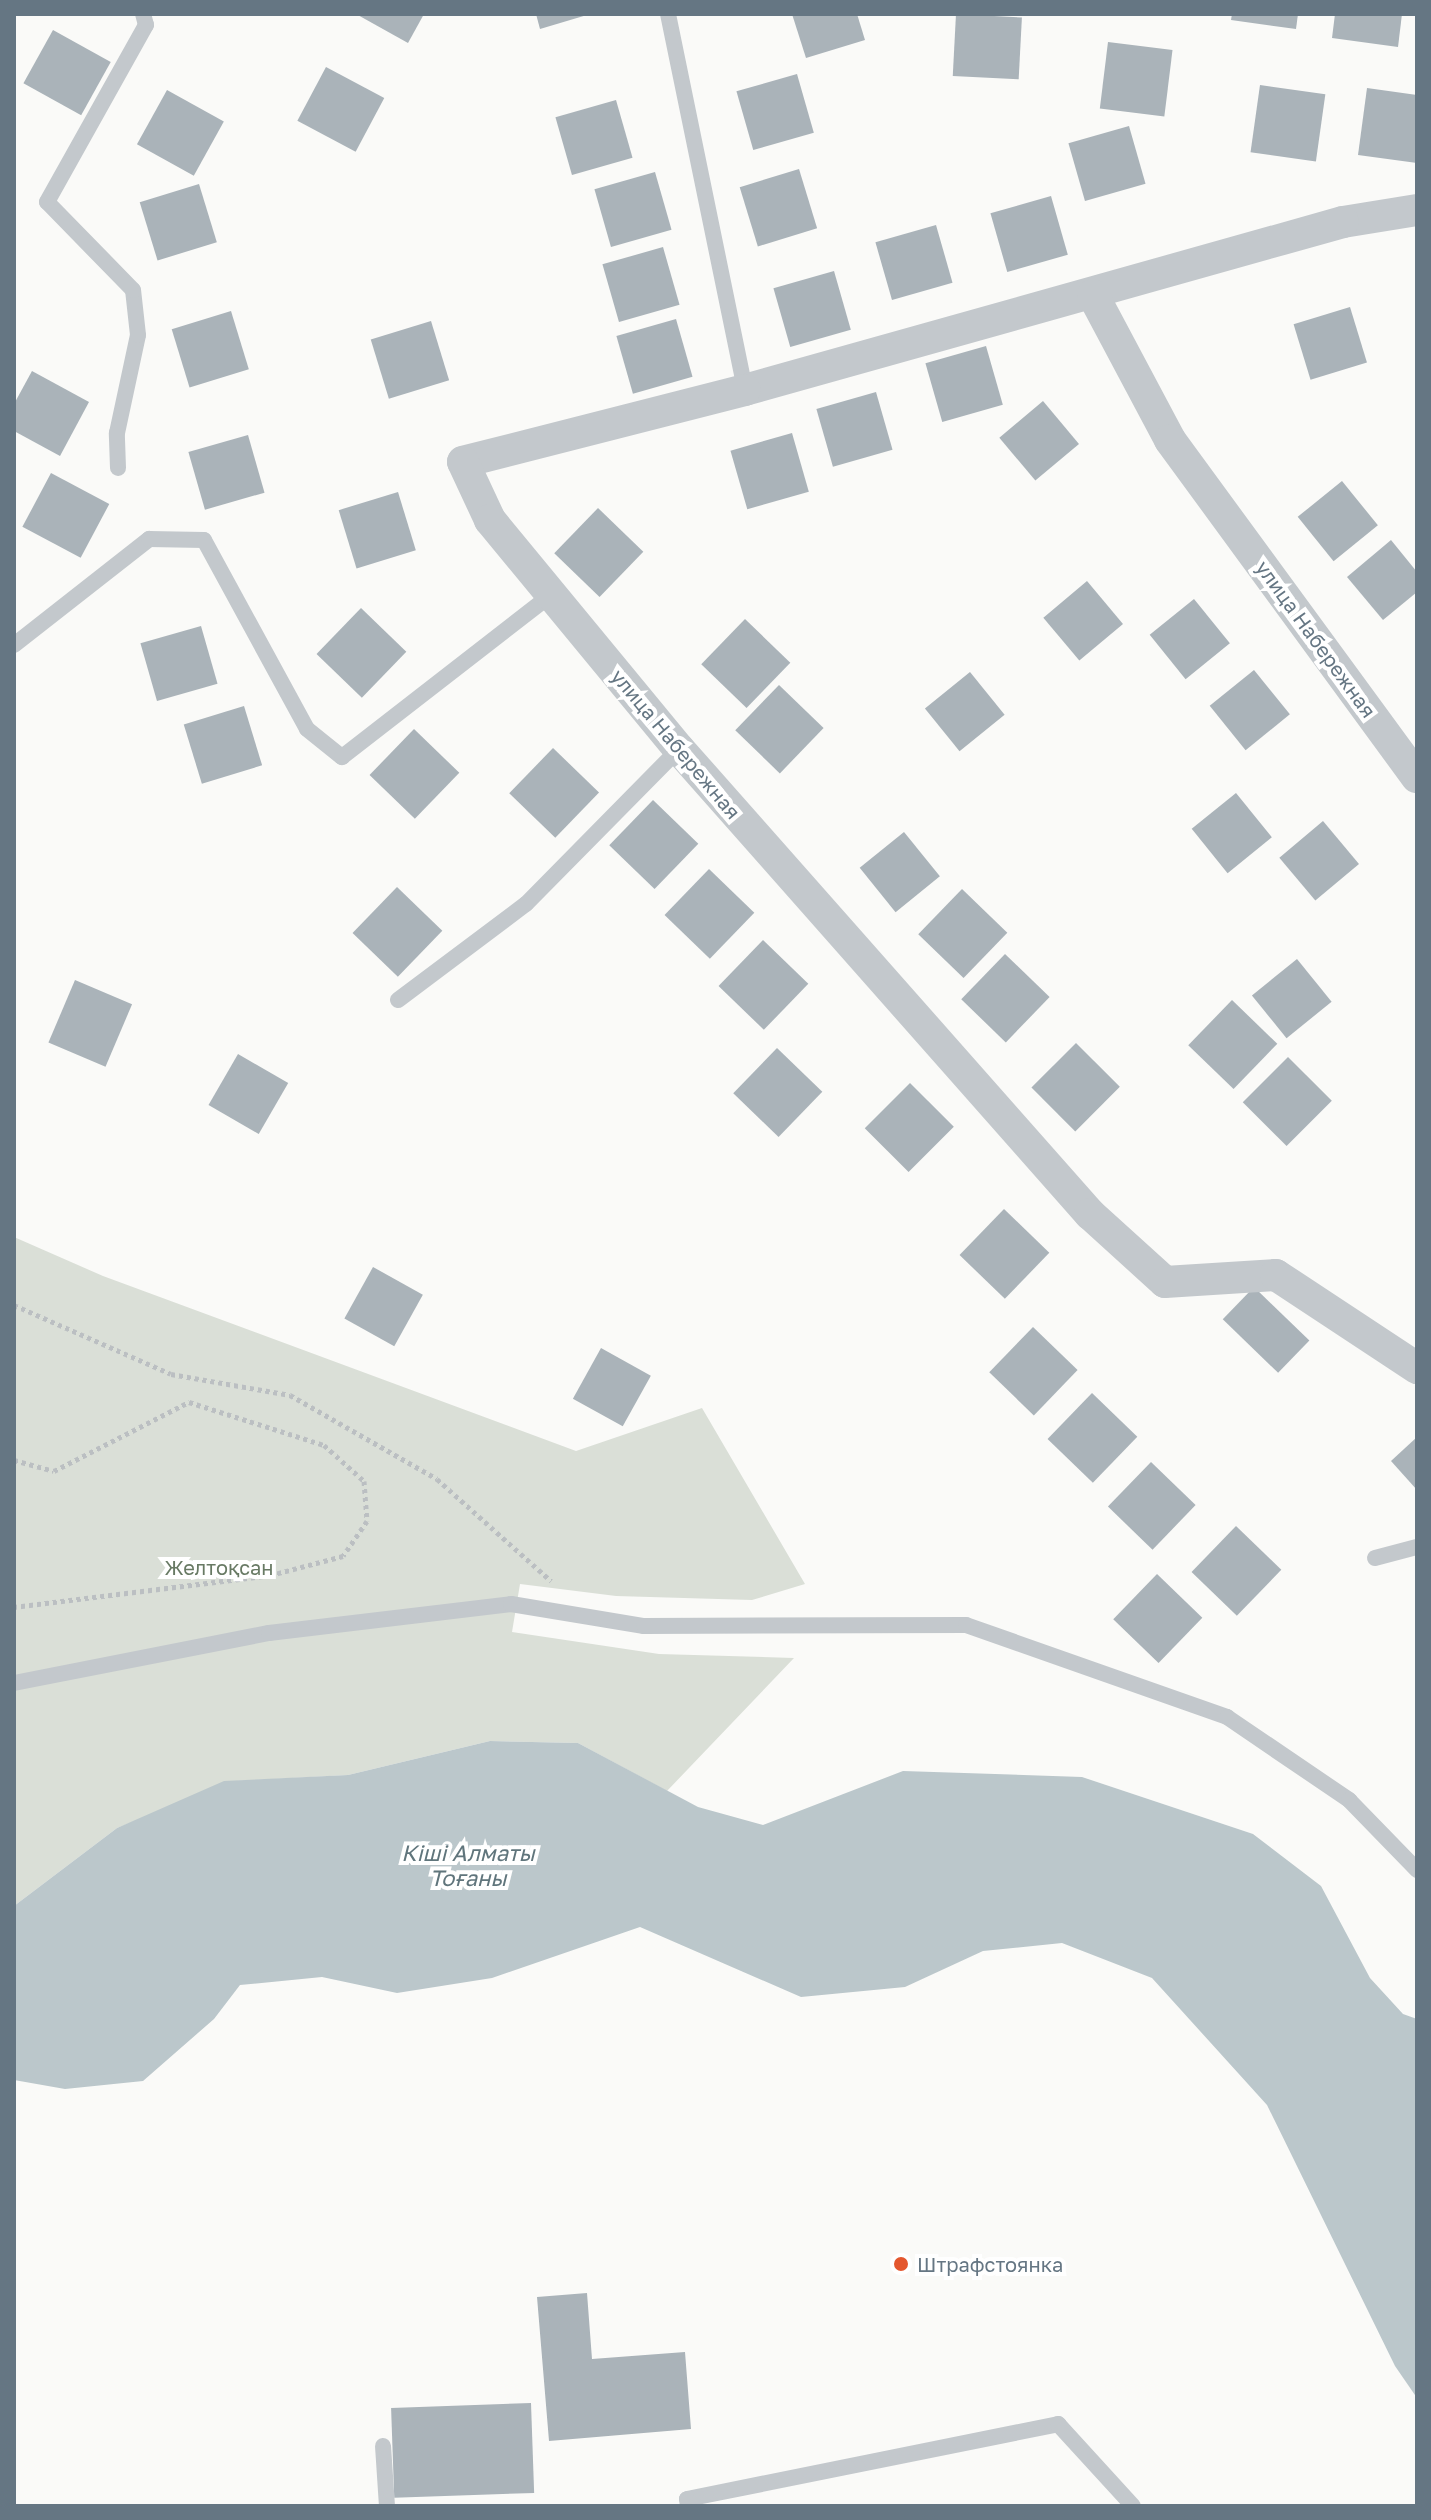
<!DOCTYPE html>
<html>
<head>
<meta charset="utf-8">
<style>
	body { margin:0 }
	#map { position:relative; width:1431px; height:2520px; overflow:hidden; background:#fafaf8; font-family:"Golos Text",sans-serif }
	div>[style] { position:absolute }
	.green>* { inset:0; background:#dadfd7 }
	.water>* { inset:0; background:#bbc7cb }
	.building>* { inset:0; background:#aab3b9; transform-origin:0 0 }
	.path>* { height:5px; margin-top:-2.5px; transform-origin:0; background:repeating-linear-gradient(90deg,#bbbfc2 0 4px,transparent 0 8px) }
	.service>* { height:16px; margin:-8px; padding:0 8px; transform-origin:8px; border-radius:8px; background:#c3c8cc }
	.minor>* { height:32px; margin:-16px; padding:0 16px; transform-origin:16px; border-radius:16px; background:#c3c8cc }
	.dots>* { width:22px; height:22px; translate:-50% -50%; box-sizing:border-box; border:4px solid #fff; border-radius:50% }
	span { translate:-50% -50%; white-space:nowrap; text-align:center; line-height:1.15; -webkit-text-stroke:8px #fff; paint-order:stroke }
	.street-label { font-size:20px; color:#657683 }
	.park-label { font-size:20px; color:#687a64 }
	.poi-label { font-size:20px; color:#657683 }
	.left { translate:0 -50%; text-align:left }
	.water-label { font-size:22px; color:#60757c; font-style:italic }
	.frame { position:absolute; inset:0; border:16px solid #657683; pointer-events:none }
</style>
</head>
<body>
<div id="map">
	<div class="green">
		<div style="clip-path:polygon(14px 1237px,103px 1276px,576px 1451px,702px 1408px,805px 1584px,752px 1600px,616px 1596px,520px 1584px,512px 1632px,659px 1654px,794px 1658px,667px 1791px,578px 1743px,490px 1741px,348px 1775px,236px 1781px,117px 1828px,14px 1906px)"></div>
	</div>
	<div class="water">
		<div style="clip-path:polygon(490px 1741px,578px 1743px,698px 1807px,763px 1825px,903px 1771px,1082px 1777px,1253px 1834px,1321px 1886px,1370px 1978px,1403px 2014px,1417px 2019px,1417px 2398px,1395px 2366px,1267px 2105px,1152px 1978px,1062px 1943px,983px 1951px,905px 1987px,801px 1997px,640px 1927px,492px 1978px,397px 1993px,322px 1977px,240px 1985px,214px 2019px,143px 2081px,65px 2089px,14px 2080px,14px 1906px,117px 1828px,224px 1781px,348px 1775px)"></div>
	</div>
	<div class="building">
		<div style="clip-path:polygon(356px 14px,424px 14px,408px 43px)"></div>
		<div style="clip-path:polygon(536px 14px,587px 14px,587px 15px,540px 29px)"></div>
		<div style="clip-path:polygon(792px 14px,857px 14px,865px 40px,806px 58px)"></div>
		<div style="left:956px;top:14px;width:66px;height:62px;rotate:3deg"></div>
		<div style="clip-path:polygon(1232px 14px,1298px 14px,1296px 29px,1231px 20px)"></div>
		<div style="clip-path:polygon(1335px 14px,1402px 14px,1398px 47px,1332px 38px)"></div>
		<div style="left:53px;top:30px;width:66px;height:61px;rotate:29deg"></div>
		<div style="left:1108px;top:42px;width:65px;height:67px;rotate:7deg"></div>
		<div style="left:326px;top:67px;width:66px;height:61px;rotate:28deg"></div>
		<div style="left:797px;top:74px;width:61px;height:63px;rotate:74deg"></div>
		<div style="left:1260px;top:85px;width:66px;height:68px;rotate:8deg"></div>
		<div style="clip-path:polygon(1367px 88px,1417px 95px,1417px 163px,1358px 155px)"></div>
		<div style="left:167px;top:90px;width:65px;height:62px;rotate:29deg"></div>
		<div style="left:616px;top:100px;width:60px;height:63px;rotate:74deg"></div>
		<div style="left:1129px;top:126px;width:60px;height:63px;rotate:74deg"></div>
		<div style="left:799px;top:169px;width:62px;height:62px;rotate:73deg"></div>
		<div style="left:655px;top:172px;width:60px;height:63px;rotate:74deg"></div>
		<div style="left:199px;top:184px;width:61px;height:62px;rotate:73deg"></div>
		<div style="left:1051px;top:196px;width:61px;height:63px;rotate:74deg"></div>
		<div style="left:936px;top:225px;width:60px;height:63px;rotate:74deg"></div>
		<div style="left:663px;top:247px;width:60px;height:63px;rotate:74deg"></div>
		<div style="left:834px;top:271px;width:61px;height:63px;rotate:74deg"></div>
		<div style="left:1350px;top:307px;width:58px;height:59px;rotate:73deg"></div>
		<div style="left:231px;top:311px;width:61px;height:62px;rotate:73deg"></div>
		<div style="left:676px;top:319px;width:60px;height:62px;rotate:74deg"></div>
		<div style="left:431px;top:321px;width:62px;height:63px;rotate:73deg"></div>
		<div style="left:986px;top:346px;width:61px;height:63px;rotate:74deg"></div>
		<div style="clip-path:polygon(32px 371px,89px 402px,60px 456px,14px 431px,14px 404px)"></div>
		<div style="left:876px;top:392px;width:60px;height:62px;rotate:74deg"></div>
		<div style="left:1043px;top:401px;width:56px;height:57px;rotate:50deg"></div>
		<div style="left:792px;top:433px;width:61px;height:64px;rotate:74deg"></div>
		<div style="left:248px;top:435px;width:60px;height:62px;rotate:74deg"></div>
		<div style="left:51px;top:473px;width:66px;height:61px;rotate:28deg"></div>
		<div style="left:1342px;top:481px;width:57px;height:57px;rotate:51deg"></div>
		<div style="left:398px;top:492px;width:61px;height:62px;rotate:73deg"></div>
		<div style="left:598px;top:508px;width:63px;height:63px;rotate:44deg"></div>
		<div style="clip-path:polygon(1391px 540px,1417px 572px,1417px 592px,1383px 620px,1347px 577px)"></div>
		<div style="left:1087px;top:581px;width:56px;height:57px;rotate:50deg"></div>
		<div style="left:1194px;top:599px;width:57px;height:57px;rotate:51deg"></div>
		<div style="left:361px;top:608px;width:63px;height:64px;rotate:44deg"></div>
		<div style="left:745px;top:619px;width:63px;height:63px;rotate:44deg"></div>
		<div style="left:201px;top:626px;width:60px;height:63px;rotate:74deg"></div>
		<div style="left:1254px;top:670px;width:57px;height:57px;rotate:51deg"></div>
		<div style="left:970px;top:672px;width:55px;height:58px;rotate:51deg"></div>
		<div style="left:779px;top:685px;width:62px;height:63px;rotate:44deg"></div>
		<div style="left:244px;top:706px;width:62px;height:63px;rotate:73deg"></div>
		<div style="left:414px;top:729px;width:63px;height:64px;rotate:44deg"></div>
		<div style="left:553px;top:748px;width:64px;height:63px;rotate:44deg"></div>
		<div style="left:1236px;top:793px;width:57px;height:57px;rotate:51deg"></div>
		<div style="left:653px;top:800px;width:63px;height:63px;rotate:44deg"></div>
		<div style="left:1323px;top:821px;width:56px;height:57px;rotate:50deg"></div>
		<div style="left:904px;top:832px;width:57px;height:57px;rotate:51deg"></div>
		<div style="left:709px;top:869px;width:63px;height:64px;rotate:44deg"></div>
		<div style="left:397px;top:887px;width:63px;height:64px;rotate:44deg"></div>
		<div style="left:962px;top:889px;width:63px;height:63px;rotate:44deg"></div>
		<div style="left:763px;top:940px;width:63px;height:64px;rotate:44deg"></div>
		<div style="left:1005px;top:954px;width:62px;height:63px;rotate:44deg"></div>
		<div style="left:1297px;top:959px;width:55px;height:58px;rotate:51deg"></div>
		<div style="left:75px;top:980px;width:62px;height:68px;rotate:23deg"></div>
		<div style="left:1232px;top:1000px;width:63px;height:63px;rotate:44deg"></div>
		<div style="left:1076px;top:1043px;width:62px;height:63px;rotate:45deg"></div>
		<div style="left:777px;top:1048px;width:63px;height:63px;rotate:44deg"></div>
		<div style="left:238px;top:1054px;width:58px;height:59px;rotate:30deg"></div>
		<div style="left:1288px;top:1057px;width:62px;height:64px;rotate:45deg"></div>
		<div style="left:910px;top:1083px;width:62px;height:64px;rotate:45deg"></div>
		<div style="left:1004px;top:1209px;width:63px;height:64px;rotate:44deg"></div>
		<div style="left:373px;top:1267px;width:57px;height:59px;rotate:29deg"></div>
		<div style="left:1254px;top:1287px;width:77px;height:45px;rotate:44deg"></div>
		<div style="left:1033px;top:1327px;width:62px;height:63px;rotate:44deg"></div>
		<div style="left:601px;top:1348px;width:57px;height:58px;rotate:29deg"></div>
		<div style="left:1092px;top:1393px;width:63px;height:64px;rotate:44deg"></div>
		<div style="clip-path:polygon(1417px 1437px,1417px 1490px,1391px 1461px)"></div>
		<div style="left:1151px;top:1462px;width:62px;height:62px;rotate:44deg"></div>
		<div style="left:1236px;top:1526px;width:63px;height:64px;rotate:44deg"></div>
		<div style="left:1157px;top:1574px;width:63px;height:63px;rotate:44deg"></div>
		<div style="clip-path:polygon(587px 2293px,592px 2359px,685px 2352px,691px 2429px,549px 2441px,537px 2297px)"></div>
		<div style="left:531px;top:2403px;width:90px;height:140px;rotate:88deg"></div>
	</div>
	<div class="path">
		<div style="left:14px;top:1305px;width:171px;rotate:23.7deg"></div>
		<div style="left:171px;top:1374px;width:121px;rotate:10deg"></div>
		<div style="left:290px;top:1395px;width:169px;rotate:29.7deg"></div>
		<div style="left:437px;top:1479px;width:153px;rotate:41.8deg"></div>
		<div style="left:14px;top:1460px;width:41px;rotate:15.4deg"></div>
		<div style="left:54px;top:1471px;width:152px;rotate:-27.1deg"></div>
		<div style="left:189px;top:1402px;width:142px;rotate:17.7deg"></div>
		<div style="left:324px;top:1445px;width:54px;rotate:42deg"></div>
		<div style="left:364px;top:1481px;width:40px;rotate:85.7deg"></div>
		<div style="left:367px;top:1521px;width:42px;rotate:124.4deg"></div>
		<div style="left:343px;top:1556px;width:74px;rotate:165.2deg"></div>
		<div style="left:271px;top:1575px;width:259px;rotate:172.9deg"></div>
	</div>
	<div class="service">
		<div style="left:668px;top:14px;width:384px;rotate:78.4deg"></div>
		<div style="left:118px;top:468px;width:35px;rotate:-92deg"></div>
		<div style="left:117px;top:433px;width:100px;rotate:-77.9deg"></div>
		<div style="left:138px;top:335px;width:45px;rotate:-96.3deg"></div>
		<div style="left:133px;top:290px;width:123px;rotate:-134.3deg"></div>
		<div style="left:47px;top:202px;width:203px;rotate:-60.8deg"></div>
		<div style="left:146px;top:25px;width:11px;rotate:-105deg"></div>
		<div style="left:14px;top:645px;width:172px;rotate:-38.1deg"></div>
		<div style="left:149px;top:539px;width:55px;rotate:1deg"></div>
		<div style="left:204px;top:540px;width:215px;rotate:61.4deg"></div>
		<div style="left:307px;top:729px;width:45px;rotate:38.7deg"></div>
		<div style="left:342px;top:757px;width:264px;rotate:-37.8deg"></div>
		<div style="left:398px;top:1000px;width:160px;rotate:-36.9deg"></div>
		<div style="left:526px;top:904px;width:218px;rotate:-45.4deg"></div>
		<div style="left:1375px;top:1558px;width:43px;rotate:-14.7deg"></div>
		<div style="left:14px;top:1683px;width:260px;rotate:-11.1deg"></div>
		<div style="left:269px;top:1633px;width:244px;rotate:-6.8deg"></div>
		<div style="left:511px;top:1604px;width:135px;rotate:9.4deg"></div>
		<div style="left:644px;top:1626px;width:322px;rotate:-0.2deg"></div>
		<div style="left:966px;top:1625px;width:277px;rotate:19.4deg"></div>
		<div style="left:1227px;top:1717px;width:148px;rotate:34.2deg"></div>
		<div style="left:1349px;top:1800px;width:98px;rotate:45.8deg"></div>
		<div style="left:383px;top:2446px;width:60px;rotate:86.2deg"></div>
		<div style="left:688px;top:2506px;width:7px;rotate:-98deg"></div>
		<div style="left:687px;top:2499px;width:379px;rotate:-11.4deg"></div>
		<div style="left:1058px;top:2424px;width:111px;rotate:47.6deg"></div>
	</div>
	<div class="minor">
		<div style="left:1417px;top:210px;width:75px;rotate:170.8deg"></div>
		<div style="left:1343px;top:222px;width:621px;rotate:164.31deg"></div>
		<div style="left:745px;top:390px;width:291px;rotate:165.7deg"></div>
		<div style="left:463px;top:462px;width:64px;rotate:65deg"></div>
		<div style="left:490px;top:520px;width:297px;rotate:50.5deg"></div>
		<div style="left:679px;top:749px;width:621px;rotate:48.53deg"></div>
		<div style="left:1090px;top:1214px;width:101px;rotate:42.2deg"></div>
		<div style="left:1165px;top:1282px;width:111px;rotate:-3.6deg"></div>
		<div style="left:1276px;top:1275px;width:169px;rotate:33.4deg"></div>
		<div style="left:1093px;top:295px;width:164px;rotate:62deg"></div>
		<div style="left:1170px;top:440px;width:418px;rotate:53.8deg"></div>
	</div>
	<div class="dots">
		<div style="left:901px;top:2264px;background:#e4572e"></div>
	</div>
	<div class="street-label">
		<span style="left:1316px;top:639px;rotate:54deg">улица Набережная</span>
		<span style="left:676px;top:744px;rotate:50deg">улица Набережная</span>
	</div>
	<div class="park-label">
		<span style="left:219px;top:1567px">Желтоқсан</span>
	</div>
	<div class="poi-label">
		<span class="left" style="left:917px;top:2264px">Штрафстоянка</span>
	</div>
	<div class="water-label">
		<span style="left:468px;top:1865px">Кіші Алматы<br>Тоғаны</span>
	</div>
	<div class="frame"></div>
</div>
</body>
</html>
